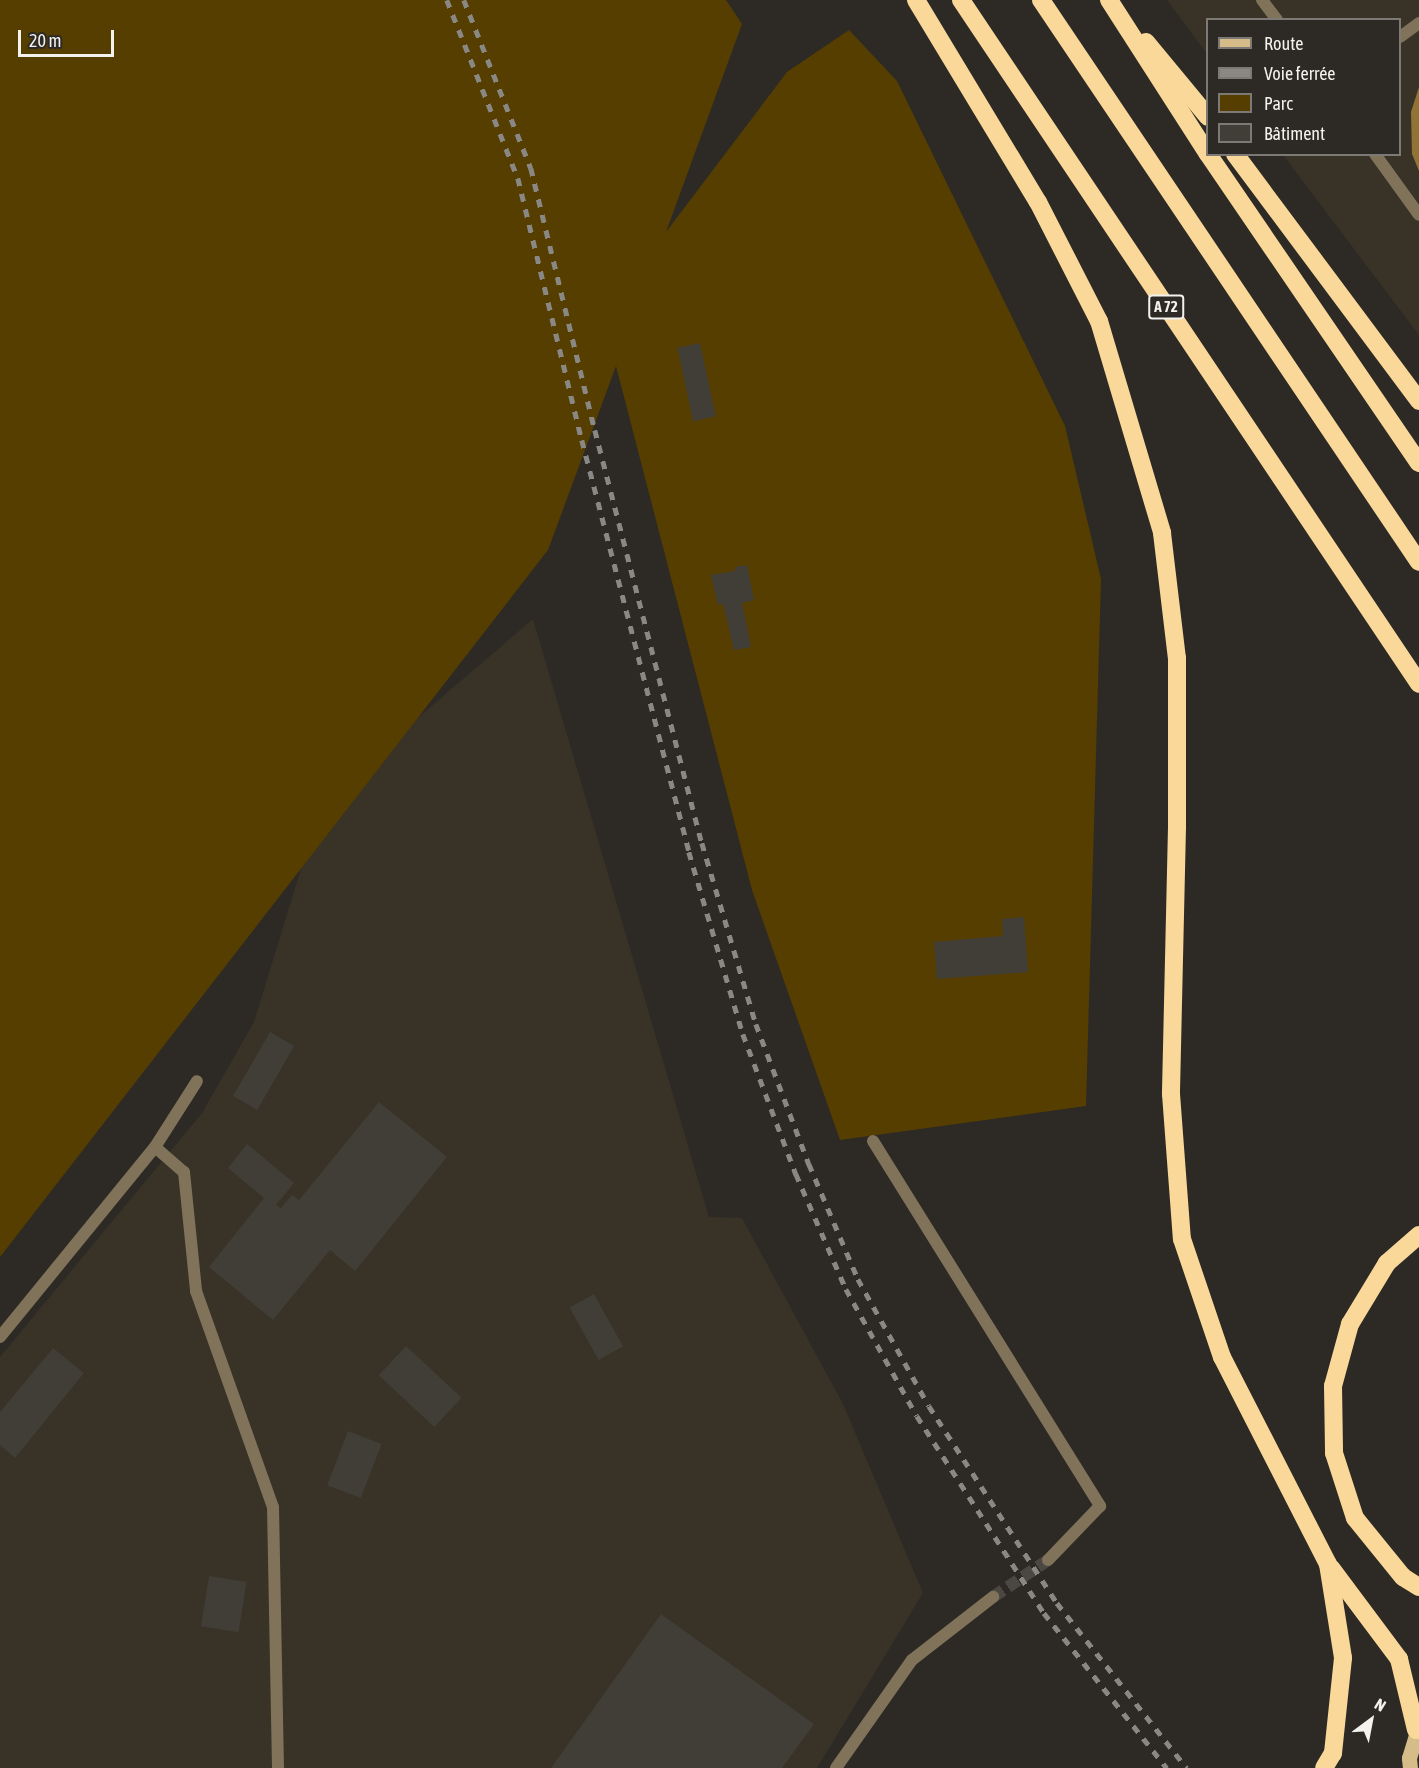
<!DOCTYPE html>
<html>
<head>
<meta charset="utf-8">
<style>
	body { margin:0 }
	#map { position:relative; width:1419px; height:1768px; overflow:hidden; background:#2d2a25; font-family:"Asap Condensed",sans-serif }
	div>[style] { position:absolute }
	.built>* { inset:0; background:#383227 }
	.green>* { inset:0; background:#563e00 }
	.water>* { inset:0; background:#917336 }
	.building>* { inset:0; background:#413e38; transform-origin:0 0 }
	.minor-tunnel>* { height:12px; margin-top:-6px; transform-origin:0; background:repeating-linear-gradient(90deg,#4b4843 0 12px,transparent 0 18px) }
	.service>* { height:12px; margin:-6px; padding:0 6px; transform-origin:6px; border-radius:6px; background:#80735a }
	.minor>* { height:12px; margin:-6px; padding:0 6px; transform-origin:6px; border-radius:6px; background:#80735a }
	.primary>* { height:15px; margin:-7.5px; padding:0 7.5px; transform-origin:7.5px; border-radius:7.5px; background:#d6bc88 }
	.motorway>* { height:18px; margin:-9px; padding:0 9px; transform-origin:9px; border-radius:9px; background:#f9d899 }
	.rail>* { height:4.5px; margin-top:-2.25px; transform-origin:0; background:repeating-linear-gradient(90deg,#8a8884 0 8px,transparent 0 16px) }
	span { translate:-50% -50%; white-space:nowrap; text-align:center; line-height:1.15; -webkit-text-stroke:4.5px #2d2a25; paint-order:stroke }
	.shield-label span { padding:2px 4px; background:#2d2a25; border:2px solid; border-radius:4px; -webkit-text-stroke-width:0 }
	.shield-label { font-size:15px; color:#f4f2ef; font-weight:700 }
	.legend { position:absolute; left:1206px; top:18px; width:195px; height:138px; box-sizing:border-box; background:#2d2a25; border:2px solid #7d7a76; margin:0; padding:8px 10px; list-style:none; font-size:18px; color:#f4f2ef }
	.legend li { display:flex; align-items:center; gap:12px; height:30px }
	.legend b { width:30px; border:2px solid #7d7a76 }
	.north { position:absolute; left:1341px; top:1690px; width:60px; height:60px; -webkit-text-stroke:4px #2d2a25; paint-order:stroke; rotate:32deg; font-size:16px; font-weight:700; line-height:24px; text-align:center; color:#f4f2ef }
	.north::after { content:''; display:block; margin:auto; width:21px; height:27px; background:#f4f2ef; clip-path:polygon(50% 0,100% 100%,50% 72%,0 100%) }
	.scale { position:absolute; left:18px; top:30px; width:96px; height:27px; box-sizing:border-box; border:3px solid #f4f2ef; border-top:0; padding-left:8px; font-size:18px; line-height:21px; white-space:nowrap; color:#f4f2ef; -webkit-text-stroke:4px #2d2a25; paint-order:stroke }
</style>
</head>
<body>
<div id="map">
	<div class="built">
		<div style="clip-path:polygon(1167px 0,1419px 0,1419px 335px,1283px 155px,1400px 154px,1400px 20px,1208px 20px,1207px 54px)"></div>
		<div style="clip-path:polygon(533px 619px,709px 1217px,742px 1218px,843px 1404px,923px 1593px,817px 1768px,0 1768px,0 1357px,202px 1113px,254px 1022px,322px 800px)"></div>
	</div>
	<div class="green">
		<div style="clip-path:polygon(0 0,726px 0,742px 24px,666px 232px,787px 72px,849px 30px,897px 81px,1065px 426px,1101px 579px,1086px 1106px,840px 1140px,752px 890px,616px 366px,548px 550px,0 1257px)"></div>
	</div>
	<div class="water">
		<div style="clip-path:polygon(1419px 87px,1419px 171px,1412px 154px,1411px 112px)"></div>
	</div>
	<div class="building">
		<div style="left:700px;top:343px;width:75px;height:23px;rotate:78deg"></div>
		<div style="clip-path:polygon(747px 565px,754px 600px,742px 603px,751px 647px,734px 650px,723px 604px,718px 605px,711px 575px,735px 571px,735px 567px)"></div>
		<div style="clip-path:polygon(1024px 917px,1028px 972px,937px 979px,934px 942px,1003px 936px,1002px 919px)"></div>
		<div style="left:270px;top:1032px;width:28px;height:74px;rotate:30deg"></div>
		<div style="clip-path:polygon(379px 1102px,447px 1157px,355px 1271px,330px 1250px,273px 1320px,209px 1267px,264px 1198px,228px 1168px,247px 1144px,294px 1183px,276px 1205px,281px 1208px,292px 1195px,299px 1200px)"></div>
		<div style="left:594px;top:1294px;width:60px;height:28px;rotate:61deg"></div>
		<div style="left:406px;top:1346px;width:76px;height:40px;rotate:43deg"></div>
		<div style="clip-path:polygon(53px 1348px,84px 1373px,15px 1458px,0 1445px,0 1412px)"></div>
		<div style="left:348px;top:1431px;width:36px;height:58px;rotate:21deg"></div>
		<div style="left:209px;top:1576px;width:38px;height:51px;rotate:9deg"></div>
		<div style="clip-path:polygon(661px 1614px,814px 1724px,782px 1768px,551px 1768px)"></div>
	</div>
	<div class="minor-tunnel">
		<div style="left:993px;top:1597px;width:66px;rotate:-33.9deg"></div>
	</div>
	<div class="service">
		<div style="left:1262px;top:0;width:25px;rotate:53deg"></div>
		<div style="left:1400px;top:37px;width:24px;rotate:-36deg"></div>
		<div style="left:1375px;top:154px;width:75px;rotate:54.2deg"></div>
		<div style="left:155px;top:1147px;width:38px;rotate:41deg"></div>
		<div style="left:184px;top:1172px;width:120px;rotate:84.2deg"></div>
		<div style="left:196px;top:1291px;width:229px;rotate:70.4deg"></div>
		<div style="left:273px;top:1507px;width:261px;rotate:88.9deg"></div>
	</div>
	<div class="minor">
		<div style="left:873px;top:1141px;width:430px;rotate:58.1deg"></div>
		<div style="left:1100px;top:1506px;width:75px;rotate:133.9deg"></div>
		<div style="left:0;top:1337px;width:245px;rotate:-50.8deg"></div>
		<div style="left:155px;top:1147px;width:78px;rotate:-57.5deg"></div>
		<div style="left:836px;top:1768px;width:132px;rotate:-54.9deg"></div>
		<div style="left:912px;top:1660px;width:103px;rotate:-37.9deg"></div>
	</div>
	<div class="primary">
		<div style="left:1410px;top:1768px;width:10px;rotate:-96deg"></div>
		<div style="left:1409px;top:1758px;width:34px;rotate:-73deg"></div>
	</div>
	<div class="motorway">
		<div style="left:916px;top:0;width:236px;rotate:58.9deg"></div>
		<div style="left:1038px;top:202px;width:134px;rotate:62.9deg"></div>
		<div style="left:1099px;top:321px;width:221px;rotate:73.4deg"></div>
		<div style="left:1162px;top:533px;width:126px;rotate:83.2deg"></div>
		<div style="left:1177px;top:658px;width:169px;rotate:90deg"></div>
		<div style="left:1177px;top:827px;width:267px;rotate:91.3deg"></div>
		<div style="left:1171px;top:1094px;width:145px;rotate:85.7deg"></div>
		<div style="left:1182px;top:1239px;width:125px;rotate:71.3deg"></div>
		<div style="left:1222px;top:1357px;width:233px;rotate:62.9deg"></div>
		<div style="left:1328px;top:1564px;width:95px;rotate:80.9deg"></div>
		<div style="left:1343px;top:1658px;width:96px;rotate:96deg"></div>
		<div style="left:1333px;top:1753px;width:17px;rotate:121deg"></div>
		<div style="left:961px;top:0;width:823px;rotate:56.19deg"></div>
		<div style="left:1041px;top:0;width:677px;rotate:56.08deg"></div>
		<div style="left:1109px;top:0;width:183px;rotate:57.3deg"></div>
		<div style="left:1146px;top:42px;width:97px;rotate:50.4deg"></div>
		<div style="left:1208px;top:154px;width:374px;rotate:55.7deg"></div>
		<div style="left:1235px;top:154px;width:308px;rotate:53.3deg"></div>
		<div style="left:1419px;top:1235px;width:43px;rotate:138.8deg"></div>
		<div style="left:1387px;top:1263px;width:71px;rotate:121.2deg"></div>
		<div style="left:1350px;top:1324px;width:64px;rotate:105.3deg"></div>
		<div style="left:1333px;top:1386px;width:67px;rotate:89.1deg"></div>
		<div style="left:1334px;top:1453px;width:68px;rotate:72.1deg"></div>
		<div style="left:1355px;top:1518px;width:76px;rotate:50.9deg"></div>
		<div style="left:1403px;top:1577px;width:19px;rotate:32deg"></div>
		<div style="left:1331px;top:1568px;width:114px;rotate:53.2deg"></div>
		<div style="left:1399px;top:1659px;width:73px;rotate:76.5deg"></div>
	</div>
	<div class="rail">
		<div style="left:447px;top:0;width:192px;rotate:68.3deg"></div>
		<div style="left:518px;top:178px;width:270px;rotate:76.3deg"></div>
		<div style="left:582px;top:440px;width:426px;rotate:75.4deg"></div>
		<div style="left:689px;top:852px;width:190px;rotate:73.5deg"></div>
		<div style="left:743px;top:1034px;width:150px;rotate:69.3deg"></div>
		<div style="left:796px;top:1174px;width:125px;rotate:66.5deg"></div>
		<div style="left:846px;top:1289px;width:145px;rotate:60.8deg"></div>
		<div style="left:917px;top:1416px;width:234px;rotate:57.2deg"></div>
		<div style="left:1044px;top:1613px;width:198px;rotate:51.6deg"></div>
		<div style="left:464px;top:0;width:181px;rotate:68.3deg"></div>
		<div style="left:531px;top:168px;width:270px;rotate:76.3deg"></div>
		<div style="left:595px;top:430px;width:427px;rotate:75.5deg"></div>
		<div style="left:702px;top:843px;width:189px;rotate:73.4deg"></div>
		<div style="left:756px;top:1024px;width:150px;rotate:69.3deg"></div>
		<div style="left:809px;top:1164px;width:125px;rotate:66.9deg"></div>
		<div style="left:858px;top:1279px;width:145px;rotate:60.8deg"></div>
		<div style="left:929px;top:1406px;width:235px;rotate:57deg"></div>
		<div style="left:1057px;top:1603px;width:210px;rotate:51.8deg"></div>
	</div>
	<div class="shield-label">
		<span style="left:1166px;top:307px">A 72</span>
	</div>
	<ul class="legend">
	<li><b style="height:8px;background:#d6bc88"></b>Route</li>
	<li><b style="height:8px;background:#8a8884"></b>Voie ferrée</li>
	<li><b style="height:16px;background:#563e00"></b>Parc</li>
	<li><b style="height:16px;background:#413e38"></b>Bâtiment</li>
	</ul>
	<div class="north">N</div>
	<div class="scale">20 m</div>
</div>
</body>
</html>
